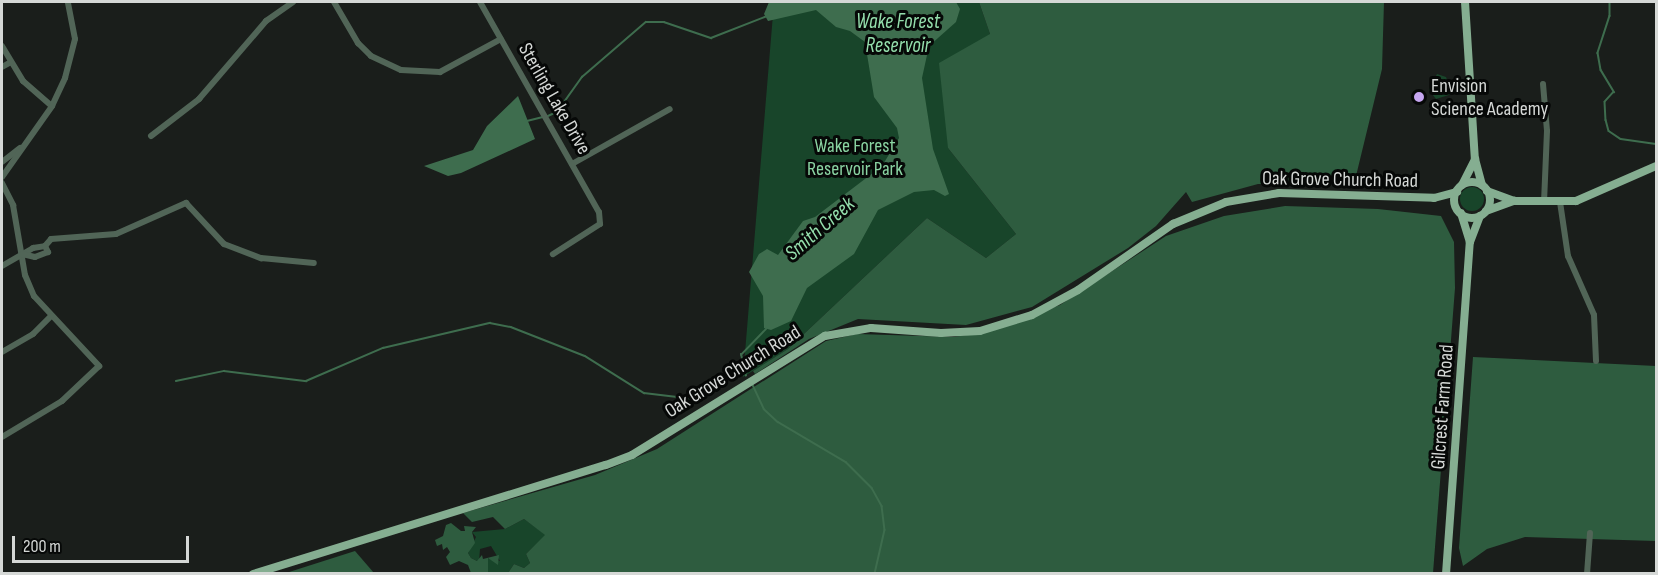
<!DOCTYPE html>
<html>
<head>
<meta charset="utf-8">
<style>
	body { margin:0 }
	#map { position:relative; width:1658px; height:575px; overflow:hidden; background:#1a1e1b; font-family:"Sofia Sans Condensed",sans-serif }
	div>[style] { position:absolute }
	.green>* { inset:0; background:#18452a }
	.round { border-radius:50% }
	.forest>* { inset:0; background:#2e5c3f }
	.water>* { inset:0; background:#3e6d4e }
	.stream>* { height:1.5px; margin:-0.75px; padding:0 0.75px; transform-origin:0.75px; border-radius:0.75px; background:#3e6d4e }
	.minor>* { height:6px; margin:-3px; padding:0 3px; transform-origin:3px; border-radius:3px; background:#516557 }
	.major>* { height:8px; margin:-4px; padding:0 4px; transform-origin:4px; border-radius:4px; background:#85ae91 }
	.major>.ring { margin:-4px; padding:0; box-sizing:content-box; background:none; border:8px solid #85ae91; border-radius:50% }
	.dots>* { width:16px; height:16px; translate:-50% -50%; box-sizing:border-box; border:3px solid #060807; border-radius:50% }
	span { translate:-50% -50%; white-space:nowrap; text-align:center; line-height:1.15; -webkit-text-stroke:6px #060807; paint-order:stroke }
	.poi-label { font-size:20px; color:#d5d8d6 }
	.left { translate:0 -50%; text-align:left }
	.street-label { font-size:20px; color:#d5d8d6 }
	.park-label { font-size:20px; color:#8ad4a2 }
	.water-label { font-size:21px; color:#94deac; font-style:italic }
	.frame { position:absolute; inset:0; border:3px solid #d5d8d6; pointer-events:none }
	.scale { position:absolute; left:12px; top:536px; width:177px; height:27px; box-sizing:border-box; border:3px solid #d5d8d6; border-top:0; padding-left:8px; font-size:18px; line-height:21px; white-space:nowrap; color:#d5d8d6; -webkit-text-stroke:4px #060807; paint-order:stroke }
</style>
</head>
<body>
<div id="map">
	<div class="green">
		<div style="clip-path:polygon(774px 2px,979px 2px,990px 34px,948px 148px,1016px 234px,986px 258px,927px 218px,788px 349px,743px 377px)"></div>
		<div style="clip-path:polygon(1437px 74px,1446px 77px,1452px 94px,1436px 99px,1429px 90px)"></div>
		<div class="round" style="left:1460px;top:187px;width:24px;height:24px"></div>
		<div style="clip-path:polygon(524px 519px,546px 535px,526px 554px,530px 563px,524px 568px,514px 564px,508px 573px,488px 573px,488px 558px,500px 561px,491px 546px,480px 549px,479px 562px,471px 558px,468px 553px,476px 537px,472px 532px,505px 529px)"></div>
	</div>
	<div class="forest">
		<div style="clip-path:polygon(979px 2px,1384px 2px,1382px 69px,1356px 176px,1307px 184px,1258px 184px,1192px 202px,1186px 192px,1156px 226px,1128px 248px,1032px 307px,966px 325px,858px 319px,809px 339px,755px 374px,753px 371px,788px 349px,927px 218px,986px 258px,1016px 234px,948px 148px,939px 63px,990px 34px)"></div>
		<div style="clip-path:polygon(1285px 206px,1378px 209px,1441px 216px,1454px 242px,1455px 288px,1433px 573px,508px 573px,514px 564px,524px 568px,530px 563px,526px 554px,545px 535px,524px 519px,505px 529px,493px 517px,472px 522px,463px 513px,595px 475px,657px 449px,826px 341px,857px 334px,954px 337px,986px 332px,1060px 305px,1166px 236px,1224px 216px)"></div>
		<div style="clip-path:polygon(1473px 357px,1656px 366px,1656px 541px,1525px 537px,1487px 549px,1463px 566px,1459px 548px)"></div>
		<div style="clip-path:polygon(451px 523px,461px 531px,465px 531px,464px 526px,476px 527px,472px 532px,475px 543px,468px 553px,471px 558px,477px 561px,482px 555px,483px 559px,499px 555px,498px 565px,488px 558px,488px 573px,471px 573px,468px 565px,459px 561px,450px 565px,446px 557px,450px 552px,447px 547px,443px 550px,442px 544px,437px 546px,435px 540px,443px 536px,446px 525px)"></div>
		<div style="clip-path:polygon(355px 551px,374px 573px,286px 573px)"></div>
	</div>
	<div class="water">
		<div style="clip-path:polygon(769px 2px,956px 2px,960px 9px,956px 22px,929px 46px,922px 78px,933px 149px,949px 194px,945px 196px,934px 190px,914px 192px,878px 210px,854px 254px,807px 288px,791px 321px,771px 330px,764px 328px,763px 296px,749px 272px,759px 254px,767px 249px,778px 255px,803px 221px,815px 217px,882px 166px,899px 138px,897px 128px,874px 97px,865px 42px,850px 31px,836px 27px,816px 10px,768px 21px,764px 14px)"></div>
		<div style="clip-path:polygon(518px 96px,535px 139px,461px 173px,448px 176px,424px 166px,473px 150px,487px 126px)"></div>
	</div>
	<div class="stream">
		<div style="left:1610px;top:2px;width:14px;rotate:90deg"></div>
		<div style="left:1610px;top:16px;width:39px;rotate:108deg"></div>
		<div style="left:1598px;top:53px;width:17px;rotate:80deg"></div>
		<div style="left:1601px;top:70px;width:26px;rotate:59deg"></div>
		<div style="left:1614px;top:92px;width:13px;rotate:132deg"></div>
		<div style="left:1605px;top:102px;width:18px;rotate:87deg"></div>
		<div style="left:1606px;top:120px;width:11px;rotate:75deg"></div>
		<div style="left:1609px;top:131px;width:14px;rotate:34deg"></div>
		<div style="left:1621px;top:139px;width:35px;rotate:8deg"></div>
		<div style="left:548px;top:116px;width:10px;rotate:-24deg"></div>
		<div style="left:557px;top:112px;width:43px;rotate:-54.5deg"></div>
		<div style="left:582px;top:77px;width:84px;rotate:-40.7deg"></div>
		<div style="left:646px;top:22px;width:18px"></div>
		<div style="left:664px;top:22px;width:50px;rotate:18.8deg"></div>
		<div style="left:711px;top:38px;width:58px;rotate:-21.3deg"></div>
		<div style="left:527px;top:121px;width:16px;rotate:-14deg"></div>
		<div style="left:746px;top:376px;width:22px;rotate:-103deg"></div>
		<div style="left:741px;top:355px;width:36px;rotate:-46deg"></div>
		<div style="left:176px;top:381px;width:49px;rotate:-11.8deg"></div>
		<div style="left:224px;top:371px;width:83px;rotate:7deg"></div>
		<div style="left:306px;top:381px;width:84px;rotate:-23.2deg"></div>
		<div style="left:383px;top:348px;width:110px;rotate:-13.2deg"></div>
		<div style="left:490px;top:323px;width:21px;rotate:11deg"></div>
		<div style="left:511px;top:327px;width:79px;rotate:21.4deg"></div>
		<div style="left:585px;top:356px;width:70px;rotate:32.1deg"></div>
		<div style="left:644px;top:393px;width:50px;rotate:6.8deg"></div>
		<div style="left:694px;top:399px;width:57px;rotate:-34.2deg"></div>
		<div style="left:753px;top:385px;width:26px;rotate:65deg"></div>
		<div style="left:764px;top:409px;width:19px;rotate:43deg"></div>
		<div style="left:778px;top:422px;width:79px;rotate:30.5deg"></div>
		<div style="left:846px;top:462px;width:37px;rotate:45deg"></div>
		<div style="left:872px;top:488px;width:21px;rotate:61deg"></div>
		<div style="left:882px;top:506px;width:24px;rotate:83deg"></div>
		<div style="left:885px;top:530px;width:45px;rotate:102.8deg"></div>
	</div>
	<div class="minor">
		<div style="left:334px;top:2px;width:48px;rotate:59.7deg"></div>
		<div style="left:358px;top:43px;width:18px;rotate:45deg"></div>
		<div style="left:371px;top:56px;width:33px;rotate:25deg"></div>
		<div style="left:401px;top:70px;width:39px;rotate:3deg"></div>
		<div style="left:440px;top:72px;width:69px;rotate:-28.4deg"></div>
		<div style="left:480px;top:2px;width:241px;rotate:60.5deg"></div>
		<div style="left:599px;top:212px;width:12px;rotate:85deg"></div>
		<div style="left:600px;top:224px;width:56px;rotate:147.4deg"></div>
		<div style="left:2px;top:46px;width:41px;rotate:59deg"></div>
		<div style="left:23px;top:81px;width:38px;rotate:41deg"></div>
		<div style="left:2px;top:67px;width:10px;rotate:-29deg"></div>
		<div style="left:1543px;top:84px;width:47px;rotate:85.1deg"></div>
		<div style="left:1547px;top:131px;width:71px;rotate:92.4deg"></div>
		<div style="left:151px;top:136px;width:61px;rotate:-37.6deg"></div>
		<div style="left:199px;top:99px;width:103px;rotate:-49.3deg"></div>
		<div style="left:266px;top:21px;width:33px;rotate:-35deg"></div>
		<div style="left:2px;top:162px;width:23px;rotate:-38deg"></div>
		<div style="left:572px;top:164px;width:112px;rotate:-29.3deg"></div>
		<div style="left:2px;top:177px;width:87px;rotate:-54.8deg"></div>
		<div style="left:52px;top:106px;width:31px;rotate:-65deg"></div>
		<div style="left:65px;top:78px;width:40px;rotate:-75.6deg"></div>
		<div style="left:75px;top:39px;width:38px;rotate:-101deg"></div>
		<div style="left:2px;top:183px;width:25px;rotate:63deg"></div>
		<div style="left:13px;top:205px;width:71px;rotate:80.3deg"></div>
		<div style="left:25px;top:275px;width:23px;rotate:67deg"></div>
		<div style="left:34px;top:296px;width:96px;rotate:47.1deg"></div>
		<div style="left:99px;top:366px;width:51px;rotate:136.6deg"></div>
		<div style="left:62px;top:401px;width:70px;rotate:149deg"></div>
		<div style="left:1560px;top:202px;width:55px;rotate:81.6deg"></div>
		<div style="left:1568px;top:256px;width:64px;rotate:66.2deg"></div>
		<div style="left:1594px;top:315px;width:46px;rotate:87.5deg"></div>
		<div style="left:45px;top:246px;width:9px;rotate:-49deg"></div>
		<div style="left:51px;top:239px;width:65px;rotate:-4.4deg"></div>
		<div style="left:116px;top:234px;width:77px;rotate:-23.9deg"></div>
		<div style="left:186px;top:203px;width:56px;rotate:47.2deg"></div>
		<div style="left:224px;top:244px;width:40px;rotate:21deg"></div>
		<div style="left:261px;top:258px;width:53px;rotate:5.4deg"></div>
		<div style="left:2px;top:266px;width:36px;rotate:-30deg"></div>
		<div style="left:33px;top:248px;width:12px;rotate:-9deg"></div>
		<div style="left:45px;top:246px;width:7px;rotate:63deg"></div>
		<div style="left:48px;top:252px;width:14px;rotate:159deg"></div>
		<div style="left:35px;top:257px;width:13px;rotate:-167deg"></div>
		<div style="left:2px;top:352px;width:36px;rotate:-30deg"></div>
		<div style="left:33px;top:334px;width:25px;rotate:-45deg"></div>
		<div style="left:1587px;top:574px;width:41px;rotate:-85.8deg"></div>
	</div>
	<div class="major">
		<div style="left:1465px;top:2px;width:157px;rotate:86.4deg"></div>
		<div style="left:1475px;top:159px;width:27px;rotate:75deg"></div>
		<div class="ring" style="left:1454px;top:182px;width:28px;height:28px"></div>
		<div style="left:1462px;top:185px;width:29px;rotate:-63deg"></div>
		<div style="left:1487px;top:191px;width:29px;rotate:20deg"></div>
		<div style="left:1486px;top:211px;width:30px;rotate:-20deg"></div>
		<div style="left:1514px;top:201px;width:62px"></div>
		<div style="left:1576px;top:201px;width:87px;rotate:-23.6deg"></div>
		<div style="left:1461px;top:213px;width:30px;rotate:73deg"></div>
		<div style="left:253px;top:574px;width:369px;rotate:-17.2deg"></div>
		<div style="left:606px;top:465px;width:28px;rotate:-21deg"></div>
		<div style="left:632px;top:455px;width:227px;rotate:-31.7deg"></div>
		<div style="left:825px;top:336px;width:47px;rotate:-9.9deg"></div>
		<div style="left:871px;top:328px;width:70px;rotate:4.1deg"></div>
		<div style="left:941px;top:333px;width:39px;rotate:-3deg"></div>
		<div style="left:980px;top:331px;width:54px;rotate:-17.1deg"></div>
		<div style="left:1032px;top:315px;width:52px;rotate:-28.5deg"></div>
		<div style="left:1078px;top:290px;width:116px;rotate:-34.8deg"></div>
		<div style="left:1173px;top:224px;width:57px;rotate:-22.5deg"></div>
		<div style="left:1226px;top:202px;width:54px;rotate:-9.6deg"></div>
		<div style="left:1279px;top:193px;width:155px;rotate:1.8deg"></div>
		<div style="left:1434px;top:198px;width:24px;rotate:-15deg"></div>
		<div style="left:1446px;top:574px;width:333px;rotate:-85.9deg"></div>
		<div style="left:1470px;top:242px;width:28px;rotate:-69deg"></div>
	</div>
	<div class="dots">
		<div style="left:1419px;top:97px;background:#c6a6f0"></div>
	</div>
	<div class="poi-label">
		<span class="left" style="left:1431px;top:98px">Envision<br>Science Academy</span>
	</div>
	<div class="street-label">
		<span style="left:554px;top:99px;rotate:60deg">Sterling Lake Drive</span>
		<span style="left:1340px;top:180px;rotate:1deg">Oak Grove Church Road</span>
		<span style="left:733px;top:372px;rotate:-32deg">Oak Grove Church Road</span>
		<span style="left:1443px;top:407px;rotate:-86deg">Gilcrest Farm Road</span>
	</div>
	<div class="park-label">
		<span style="left:855px;top:158px">Wake Forest<br>Reservoir Park</span>
	</div>
	<div class="water-label">
		<span style="left:898px;top:34px">Wake Forest<br>Reservoir</span>
		<span style="left:820px;top:229px;rotate:-41deg">Smith Creek</span>
	</div>
	<div class="frame"></div>
	<div class="scale">200 m</div>
</div>
</body>
</html>
